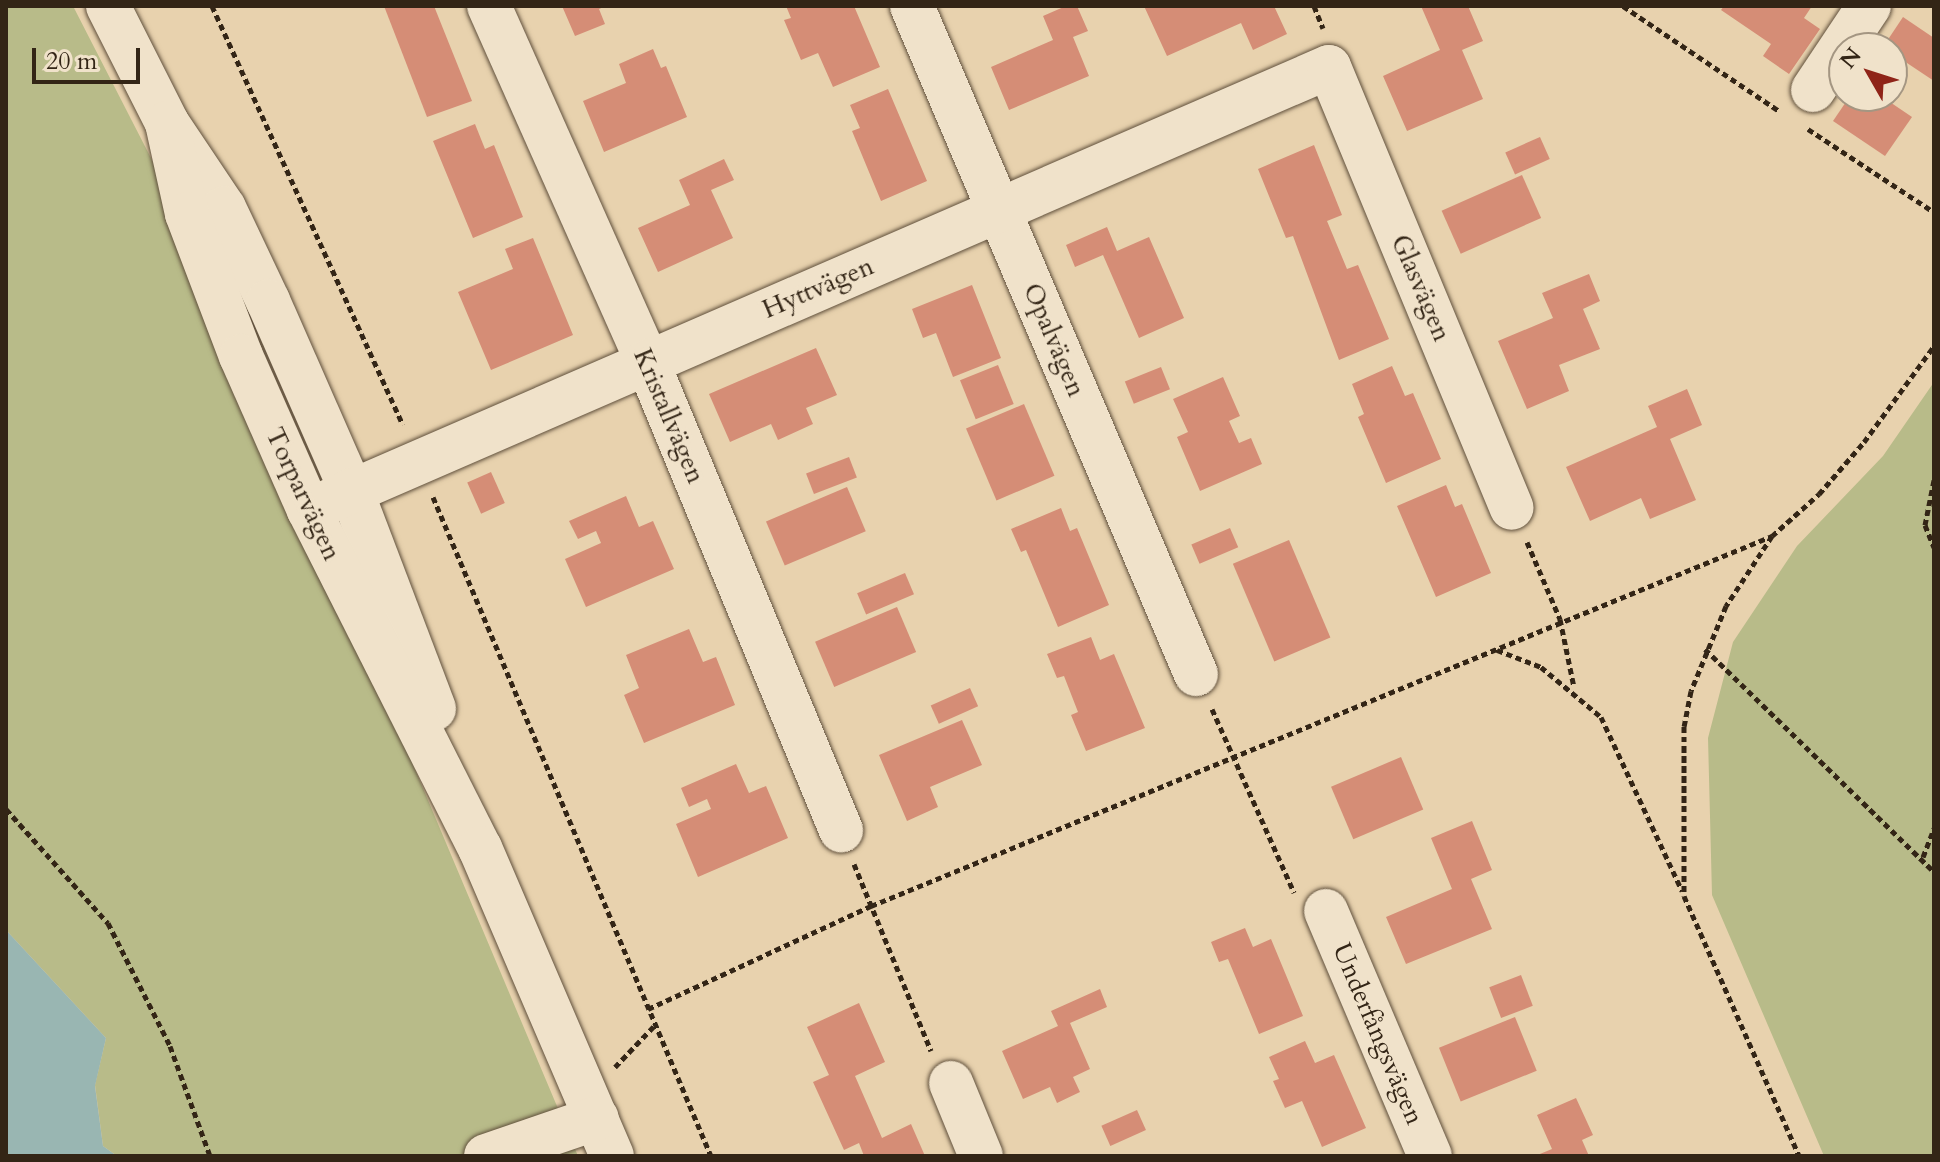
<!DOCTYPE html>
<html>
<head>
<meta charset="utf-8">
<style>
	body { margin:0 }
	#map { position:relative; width:1940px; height:1162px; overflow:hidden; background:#e8d2ae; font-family:Cardo,serif }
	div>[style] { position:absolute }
	.green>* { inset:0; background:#b8bb89 }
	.water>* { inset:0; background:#99b6b2 }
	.building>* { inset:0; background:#d58d76; transform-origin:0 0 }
	.path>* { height:5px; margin-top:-2.5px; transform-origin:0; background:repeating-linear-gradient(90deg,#332516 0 6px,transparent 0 10px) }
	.roads { filter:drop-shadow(0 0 2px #60503c) drop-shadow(0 0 2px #60503c) }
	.minor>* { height:44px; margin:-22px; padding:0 22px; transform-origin:22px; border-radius:22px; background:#f0e2ca }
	span { translate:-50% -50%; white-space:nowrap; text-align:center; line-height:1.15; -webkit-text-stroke:7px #f0e2ca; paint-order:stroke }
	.street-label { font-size:26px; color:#332516 }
	.frame { position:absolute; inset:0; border:8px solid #332516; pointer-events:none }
	.north { position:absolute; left:1828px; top:32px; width:80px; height:80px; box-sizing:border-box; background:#f0e2ca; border:2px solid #a49682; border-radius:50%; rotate:309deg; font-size:22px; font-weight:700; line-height:32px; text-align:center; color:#332516 }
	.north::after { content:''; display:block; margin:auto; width:28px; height:36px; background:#8f2418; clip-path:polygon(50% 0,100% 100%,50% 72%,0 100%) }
	.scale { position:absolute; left:32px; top:48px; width:108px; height:36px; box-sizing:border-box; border:4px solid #332516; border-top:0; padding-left:10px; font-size:24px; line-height:28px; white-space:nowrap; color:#332516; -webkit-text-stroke:6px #f0e2ca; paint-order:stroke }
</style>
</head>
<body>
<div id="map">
	<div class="green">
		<div style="clip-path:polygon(6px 6px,73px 6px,152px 160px,217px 342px,371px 665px,578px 1156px,117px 1156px,103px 1146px,95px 1085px,106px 1038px,6px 930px)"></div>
		<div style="clip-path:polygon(1934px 382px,1934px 1156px,1824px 1156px,1712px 895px,1708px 738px,1733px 642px,1797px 546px,1883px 456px)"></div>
	</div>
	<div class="water">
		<div style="clip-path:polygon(6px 930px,106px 1038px,95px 1086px,103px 1146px,117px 1156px,6px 1156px)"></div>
	</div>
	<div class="building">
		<div style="clip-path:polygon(384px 6px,434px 6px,472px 101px,427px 117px)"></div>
		<div style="clip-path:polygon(562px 6px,606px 6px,599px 9px,605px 24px,575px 36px)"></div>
		<div style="clip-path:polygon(786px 6px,854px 6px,880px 67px,833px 87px,818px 53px,801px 60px,784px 20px,791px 18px)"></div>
		<div style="clip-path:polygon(1066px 6px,1077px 6px,1088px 31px,1073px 37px,1089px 76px,1009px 110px,991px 67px,1053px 40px,1043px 16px)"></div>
		<div style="clip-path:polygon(1144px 6px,1274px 6px,1287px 34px,1253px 50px,1241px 23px,1167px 56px)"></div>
		<div style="clip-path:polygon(1421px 6px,1468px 6px,1483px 41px,1462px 50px,1483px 99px,1407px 131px,1383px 76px,1440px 50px)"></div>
		<div style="clip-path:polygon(1724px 6px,1812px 6px,1804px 18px,1820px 29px,1789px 74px,1763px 56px,1771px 44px,1721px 10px)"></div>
		<div style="clip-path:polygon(1903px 17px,1934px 38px,1934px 81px,1883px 47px)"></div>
		<div style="clip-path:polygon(653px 49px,661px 68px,666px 66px,687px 117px,604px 152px,583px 101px,626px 83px,619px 64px)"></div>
		<div style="clip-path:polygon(888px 89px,927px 181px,881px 201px,852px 131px,860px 128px,850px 105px)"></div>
		<div style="clip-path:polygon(1850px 96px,1881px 96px,1912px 117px,1885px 156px,1833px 121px)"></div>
		<div style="clip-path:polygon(475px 124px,485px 149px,494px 145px,523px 217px,473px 238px,433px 141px)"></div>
		<div style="left:1540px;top:137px;width:24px;height:38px;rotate:66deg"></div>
		<div style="clip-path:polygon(1314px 145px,1342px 215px,1327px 221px,1347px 269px,1358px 265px,1389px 339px,1339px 360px,1293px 236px,1286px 238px,1258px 169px)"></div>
		<div style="clip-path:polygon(724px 159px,734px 180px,711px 190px,733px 238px,658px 272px,638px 228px,690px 205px,679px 180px)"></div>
		<div style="left:1522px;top:175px;width:47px;height:88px;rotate:66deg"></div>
		<div style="clip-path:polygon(1107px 227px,1117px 251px,1149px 237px,1184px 318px,1139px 338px,1103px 255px,1075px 267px,1066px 245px)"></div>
		<div style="clip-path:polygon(533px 238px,573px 335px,491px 370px,458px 292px,513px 269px,505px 249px)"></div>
		<div style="clip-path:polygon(1589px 274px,1600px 301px,1583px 309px,1600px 349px,1559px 365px,1569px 391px,1527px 409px,1498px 341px,1553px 318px,1542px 293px)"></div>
		<div style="clip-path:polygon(972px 285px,1001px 358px,953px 377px,936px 333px,923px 338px,912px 309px)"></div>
		<div style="clip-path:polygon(816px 348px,837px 395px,806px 408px,813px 424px,778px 440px,771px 424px,730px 442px,709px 394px)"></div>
		<div style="left:998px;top:365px;width:42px;height:41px;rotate:68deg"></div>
		<div style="clip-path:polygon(1392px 366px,1405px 396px,1413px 393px,1441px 459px,1386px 483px,1358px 417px,1364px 414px,1352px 384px)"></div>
		<div style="left:1161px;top:367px;width:24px;height:39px;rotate:68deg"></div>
		<div style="clip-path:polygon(1223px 377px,1240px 416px,1229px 421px,1239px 443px,1251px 438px,1262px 464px,1200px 491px,1177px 437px,1188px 432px,1173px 399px)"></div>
		<div style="clip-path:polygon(1687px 389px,1702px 425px,1670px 439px,1696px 500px,1650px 519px,1641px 498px,1590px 521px,1566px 467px,1657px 427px,1648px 406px)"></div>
		<div style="left:1024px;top:404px;width:78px;height:63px;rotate:67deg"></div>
		<div style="left:849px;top:457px;width:22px;height:46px;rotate:69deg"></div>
		<div style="left:491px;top:472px;width:34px;height:26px;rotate:66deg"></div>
		<div style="clip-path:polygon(1446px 485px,1455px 507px,1462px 504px,1491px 573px,1436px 597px,1397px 506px)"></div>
		<div style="left:847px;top:487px;width:48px;height:88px;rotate:67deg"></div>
		<div style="clip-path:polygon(626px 496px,639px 527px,653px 521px,674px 569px,586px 607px,565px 559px,601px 543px,596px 531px,578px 539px,569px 521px)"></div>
		<div style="clip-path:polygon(1061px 508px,1070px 531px,1077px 528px,1109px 605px,1058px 627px,1026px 550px,1021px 552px,1011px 529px)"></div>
		<div style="left:1230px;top:528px;width:21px;height:42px;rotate:67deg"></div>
		<div style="left:1289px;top:540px;width:106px;height:61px;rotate:67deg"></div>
		<div style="left:905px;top:573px;width:23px;height:52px;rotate:67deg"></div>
		<div style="left:897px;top:607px;width:49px;height:89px;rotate:67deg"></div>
		<div style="clip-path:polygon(689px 629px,703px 662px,716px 657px,735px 705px,644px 743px,624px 695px,639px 688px,626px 655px)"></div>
		<div style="clip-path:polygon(1091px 637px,1100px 660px,1114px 654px,1145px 728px,1086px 751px,1071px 715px,1078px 712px,1064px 676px,1057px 678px,1047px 654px)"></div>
		<div style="left:970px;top:688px;width:20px;height:43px;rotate:66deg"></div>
		<div style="clip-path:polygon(962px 720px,982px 765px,930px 787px,938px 807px,907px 821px,879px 755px)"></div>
		<div style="left:1401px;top:757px;width:57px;height:76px;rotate:67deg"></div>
		<div style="clip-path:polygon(736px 764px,749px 793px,766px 786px,788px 838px,698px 877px,676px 824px,711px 809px,707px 799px,689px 807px,681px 788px)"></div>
		<div style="clip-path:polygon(1472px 821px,1492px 870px,1471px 879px,1492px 929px,1406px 964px,1386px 917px,1452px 889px,1431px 838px)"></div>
		<div style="clip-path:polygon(1245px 928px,1253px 947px,1271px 939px,1303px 1016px,1259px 1034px,1228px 959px,1219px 962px,1211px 942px)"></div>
		<div style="left:1521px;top:975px;width:33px;height:34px;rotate:69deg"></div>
		<div style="clip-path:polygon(1100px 989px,1107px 1007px,1070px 1023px,1090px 1069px,1073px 1077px,1080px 1092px,1057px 1103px,1050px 1087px,1023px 1099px,1002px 1051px,1058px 1026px,1051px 1011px)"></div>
		<div style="clip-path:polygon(859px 1003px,885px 1062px,855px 1076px,882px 1138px,911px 1124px,925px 1156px,864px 1156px,859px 1143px,844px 1150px,813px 1082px,829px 1075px,807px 1027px)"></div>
		<div style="left:1515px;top:1017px;width:58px;height:82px;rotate:68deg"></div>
		<div style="clip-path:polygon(1305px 1041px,1315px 1063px,1334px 1055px,1366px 1128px,1322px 1147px,1302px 1101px,1285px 1108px,1273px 1081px,1279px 1079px,1269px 1057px)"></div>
		<div style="clip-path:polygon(1576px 1098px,1593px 1135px,1582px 1140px,1589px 1156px,1535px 1156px,1552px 1149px,1537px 1115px)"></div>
		<div style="left:1137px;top:1110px;width:22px;height:39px;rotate:66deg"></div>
	</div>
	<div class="path">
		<div style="left:212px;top:6px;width:460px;rotate:65.5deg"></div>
		<div style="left:1314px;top:6px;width:24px;rotate:68deg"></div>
		<div style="left:1623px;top:6px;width:188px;rotate:33.9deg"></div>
		<div style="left:1808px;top:129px;width:151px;rotate:33.4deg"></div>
		<div style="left:1934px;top:480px;width:46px;rotate:101.3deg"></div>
		<div style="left:1925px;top:525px;width:24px;rotate:68deg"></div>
		<div style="left:433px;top:497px;width:715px;rotate:67.13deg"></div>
		<div style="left:1772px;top:536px;width:63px;rotate:-41.8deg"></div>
		<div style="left:1819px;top:494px;width:69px;rotate:-49.1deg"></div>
		<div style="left:1864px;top:442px;width:119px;rotate:-53.9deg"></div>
		<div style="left:1527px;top:542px;width:84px;rotate:66.8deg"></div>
		<div style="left:1560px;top:619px;width:69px;rotate:78.4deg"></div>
		<div style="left:1705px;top:649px;width:320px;rotate:44.2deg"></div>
		<div style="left:1497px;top:650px;width:47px;rotate:21.1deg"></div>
		<div style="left:1541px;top:667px;width:78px;rotate:39.8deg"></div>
		<div style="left:1601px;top:717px;width:192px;rotate:65deg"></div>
		<div style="left:1212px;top:709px;width:201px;rotate:65.9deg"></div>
		<div style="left:6px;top:809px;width:153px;rotate:48.2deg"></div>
		<div style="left:108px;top:923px;width:138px;rotate:63.2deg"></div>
		<div style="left:170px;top:1046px;width:117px;rotate:70deg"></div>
		<div style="left:1923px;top:857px;width:31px;rotate:-69deg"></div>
		<div style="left:854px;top:864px;width:202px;rotate:67.6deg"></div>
		<div style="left:648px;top:1009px;width:246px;rotate:-24.8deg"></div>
		<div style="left:871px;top:906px;width:974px;rotate:-22.33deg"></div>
		<div style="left:1772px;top:536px;width:84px;rotate:123.3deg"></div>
		<div style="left:1726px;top:606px;width:92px;rotate:112.4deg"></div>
		<div style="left:1691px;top:691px;width:36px;rotate:101deg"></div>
		<div style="left:1684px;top:726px;width:170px;rotate:90deg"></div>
		<div style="left:1684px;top:896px;width:284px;rotate:66.1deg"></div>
		<div style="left:615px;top:1067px;width:58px;rotate:-46.4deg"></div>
	</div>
	<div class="roads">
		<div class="minor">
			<div style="left:108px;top:6px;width:131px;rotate:63.2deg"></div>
			<div style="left:167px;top:123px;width:102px;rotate:56.2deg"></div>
			<div style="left:224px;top:208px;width:103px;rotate:64.7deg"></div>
			<div style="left:268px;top:301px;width:206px;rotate:66.3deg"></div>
			<div style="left:351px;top:490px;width:234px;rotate:69.2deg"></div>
			<div style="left:489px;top:6px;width:389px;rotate:66deg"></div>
			<div style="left:647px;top:361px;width:508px;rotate:67.53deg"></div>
			<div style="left:912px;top:6px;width:726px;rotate:66.97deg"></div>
			<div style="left:1813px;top:90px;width:101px;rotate:-56.3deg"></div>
			<div style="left:167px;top:123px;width:93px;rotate:77.6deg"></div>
			<div style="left:187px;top:214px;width:152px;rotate:69.2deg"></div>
			<div style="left:241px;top:356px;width:168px;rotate:66.2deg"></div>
			<div style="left:309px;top:510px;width:379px;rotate:63.2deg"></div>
			<div style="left:480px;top:848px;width:335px;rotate:66.8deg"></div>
			<div style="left:309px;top:510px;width:1112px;rotate:-23.48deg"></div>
			<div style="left:1329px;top:67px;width:477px;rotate:67.5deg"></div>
			<div style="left:1326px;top:911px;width:266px;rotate:67deg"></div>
			<div style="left:951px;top:1083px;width:79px;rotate:67.7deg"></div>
			<div style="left:486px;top:1156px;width:117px;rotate:-18.9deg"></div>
		</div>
	</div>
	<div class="street-label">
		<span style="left:818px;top:288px;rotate:-23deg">Hyttvägen</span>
		<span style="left:1421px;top:288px;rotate:67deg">Glasvägen</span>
		<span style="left:1054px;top:340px;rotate:67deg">Opalvägen</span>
		<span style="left:669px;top:416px;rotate:67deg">Kristallvägen</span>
		<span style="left:303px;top:494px;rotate:65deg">Torparvägen</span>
		<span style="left:1378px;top:1034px;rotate:67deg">Underfångsvägen</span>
	</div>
	<div class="frame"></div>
	<div class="north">N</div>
	<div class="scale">20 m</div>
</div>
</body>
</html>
